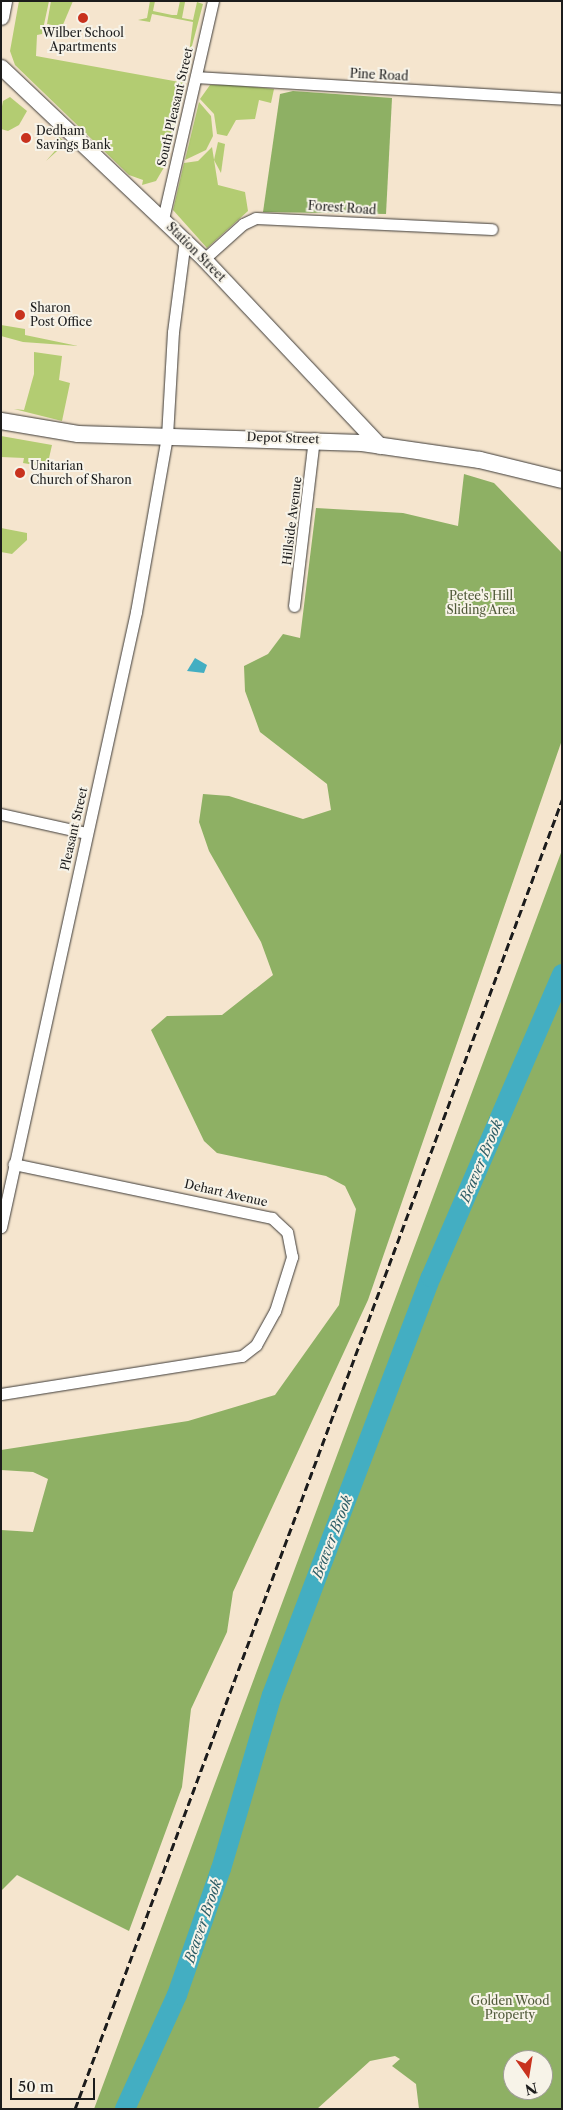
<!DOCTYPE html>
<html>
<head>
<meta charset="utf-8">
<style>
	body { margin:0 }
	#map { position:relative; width:563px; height:2110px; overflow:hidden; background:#f5e5ce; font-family:"Libre Caslon Text",serif }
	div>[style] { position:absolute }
	.green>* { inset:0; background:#b3cc72 }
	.forest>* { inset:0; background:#8eb064 }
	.water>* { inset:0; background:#43aec2 }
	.river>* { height:20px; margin:-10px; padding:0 10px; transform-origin:10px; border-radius:10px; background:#43aec2 }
	.roads { filter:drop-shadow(0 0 1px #3d3a37) drop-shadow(0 0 1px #3d3a37) }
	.minor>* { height:11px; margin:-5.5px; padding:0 5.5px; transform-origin:5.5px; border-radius:5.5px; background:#fff }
	.tertiary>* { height:15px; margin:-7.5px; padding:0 7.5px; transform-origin:7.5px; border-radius:7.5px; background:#fff }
	.secondary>* { height:16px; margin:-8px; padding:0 8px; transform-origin:8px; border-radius:8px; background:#fff }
	.rail>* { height:3px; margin-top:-1.5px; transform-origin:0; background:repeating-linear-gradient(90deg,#1c1c1c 0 8px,transparent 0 12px) }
	.dots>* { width:14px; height:14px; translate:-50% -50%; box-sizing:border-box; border:2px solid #f7f3e8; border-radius:50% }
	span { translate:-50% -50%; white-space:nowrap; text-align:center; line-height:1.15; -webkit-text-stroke:4px #f7f3e8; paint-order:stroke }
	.poi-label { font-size:12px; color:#1c1c1c }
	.left { translate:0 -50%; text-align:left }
	.street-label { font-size:12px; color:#1c1c1c }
	.park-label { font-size:12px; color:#515a3a }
	.water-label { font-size:14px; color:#2e5e67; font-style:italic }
	.frame { position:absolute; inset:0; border:2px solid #1c1c1c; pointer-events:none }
	.north { position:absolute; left:503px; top:2050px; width:50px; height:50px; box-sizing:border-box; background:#f7f3e8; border:1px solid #9f9d96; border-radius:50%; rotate:167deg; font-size:14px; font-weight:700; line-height:20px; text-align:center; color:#1c1c1c }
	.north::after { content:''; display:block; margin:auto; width:18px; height:22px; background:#c8321e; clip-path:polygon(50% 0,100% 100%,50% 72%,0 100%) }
	.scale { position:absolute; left:10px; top:2078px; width:85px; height:22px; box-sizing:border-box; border:2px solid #1c1c1c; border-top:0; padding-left:6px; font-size:15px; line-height:18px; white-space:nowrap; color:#1c1c1c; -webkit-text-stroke:4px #f7f3e8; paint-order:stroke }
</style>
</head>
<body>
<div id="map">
	<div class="green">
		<div style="clip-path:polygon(19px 1px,49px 1px,42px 34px,37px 35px,36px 56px,185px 83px,166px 164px,156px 181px,142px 185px,143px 180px,129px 175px,15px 65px,10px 51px)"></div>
		<div style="clip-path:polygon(51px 1px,73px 1px,62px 27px,47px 24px)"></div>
		<div style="clip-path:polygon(150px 1px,155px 1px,153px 11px,172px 15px,177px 15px,180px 1px,191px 1px,185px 2px,182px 18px,193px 20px,197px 2px,203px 4px,188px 61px,193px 22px,152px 14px,150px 22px,138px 20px,147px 18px)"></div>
		<div style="clip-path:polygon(210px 85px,232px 85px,274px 89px,271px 103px,259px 100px,255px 119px,236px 120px,227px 136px,217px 134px,214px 114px,200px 99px)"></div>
		<div style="clip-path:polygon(10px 97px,27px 111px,19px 125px,8px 131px,1px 129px,1px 112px,3px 101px)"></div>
		<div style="clip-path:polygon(199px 102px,211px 116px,213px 136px,206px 150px,185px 160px)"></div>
		<div style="clip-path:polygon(53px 131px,66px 143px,46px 161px,61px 144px)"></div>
		<div style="clip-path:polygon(218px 142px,225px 144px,221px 173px,214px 160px)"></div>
		<div style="clip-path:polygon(212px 147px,218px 185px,245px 192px,248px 211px,207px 248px,173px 210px,184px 163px,198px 161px)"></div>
		<div style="clip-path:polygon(1px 325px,25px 329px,25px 335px,78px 346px,23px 342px,1px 336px)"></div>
		<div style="clip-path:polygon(34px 352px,62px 356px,59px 380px,70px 383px,62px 421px,14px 409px,24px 410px,34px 374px)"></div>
		<div style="clip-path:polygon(1px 436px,52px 445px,47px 467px,23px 463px,24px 458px,1px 457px)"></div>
		<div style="clip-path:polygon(1px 528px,27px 533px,27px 540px,12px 554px,1px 552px)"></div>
	</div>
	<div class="forest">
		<div style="clip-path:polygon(293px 91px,392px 98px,386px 214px,263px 212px,280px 94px)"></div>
		<div style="clip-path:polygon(464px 474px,494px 483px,562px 553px,562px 740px,368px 1300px,233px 1592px,227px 1632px,191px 1709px,182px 1787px,129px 1931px,17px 1875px,1px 1891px,1px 1530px,33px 1532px,48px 1479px,33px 1472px,1px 1470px,1px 1450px,188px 1421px,275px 1395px,339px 1305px,356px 1209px,345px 1186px,326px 1176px,217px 1153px,204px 1141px,151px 1030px,167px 1016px,222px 1015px,273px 975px,261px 942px,209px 851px,199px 822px,203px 794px,229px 796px,303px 819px,331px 810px,327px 784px,260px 732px,245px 691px,244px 666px,268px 654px,283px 634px,300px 638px,316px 508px,403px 513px,458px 526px)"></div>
		<div style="clip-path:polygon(evenodd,562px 850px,562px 2109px,419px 2109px,416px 2084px,392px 2066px,400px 2059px,395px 2056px,370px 2061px,317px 2109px,94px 2109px,562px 850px,513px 2060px,543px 2060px,543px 2090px,513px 2090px,513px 2060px)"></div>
	</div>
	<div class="water">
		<div style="clip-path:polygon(195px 658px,207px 665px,204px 673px,187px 671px)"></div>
	</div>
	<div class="river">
		<div style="left:125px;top:2109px;width:125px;rotate:-65.5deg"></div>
		<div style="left:177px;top:1995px;width:133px;rotate:-70.8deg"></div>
		<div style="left:221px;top:1869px;width:181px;rotate:-73.7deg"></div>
		<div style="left:272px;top:1695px;width:447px;rotate:-69.2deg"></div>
		<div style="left:431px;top:1277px;width:330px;rotate:-66.6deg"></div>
	</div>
	<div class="roads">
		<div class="minor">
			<div style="left:196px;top:77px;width:367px;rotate:3.4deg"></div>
			<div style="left:163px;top:219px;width:224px;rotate:-77.1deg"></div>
			<div style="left:204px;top:259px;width:52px;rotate:-41.9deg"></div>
			<div style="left:243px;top:224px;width:14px;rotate:-25deg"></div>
			<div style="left:256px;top:218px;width:236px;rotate:2.7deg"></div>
			<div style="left:294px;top:606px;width:169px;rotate:-83.2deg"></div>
			<div style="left:1px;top:814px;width:88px;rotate:12.5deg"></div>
			<div style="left:1px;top:1227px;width:630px;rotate:-77.62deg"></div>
			<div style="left:136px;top:612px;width:179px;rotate:-80deg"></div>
			<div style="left:167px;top:436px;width:104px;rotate:-86.7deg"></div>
			<div style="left:173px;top:332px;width:93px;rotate:-82.6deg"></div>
			<div style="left:1px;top:1394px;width:244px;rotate:-9deg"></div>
			<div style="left:242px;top:1356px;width:18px;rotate:-38deg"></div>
			<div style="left:256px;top:1345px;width:39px;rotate:-61deg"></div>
			<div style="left:275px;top:1311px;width:57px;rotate:-72.5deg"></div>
			<div style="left:292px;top:1257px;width:25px;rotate:-101deg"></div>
			<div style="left:287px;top:1232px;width:21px;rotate:-137deg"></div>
			<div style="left:272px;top:1218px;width:264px;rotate:-168.2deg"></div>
		</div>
		<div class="tertiary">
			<div style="left:1px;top:67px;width:279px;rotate:43.4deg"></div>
			<div style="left:204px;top:259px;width:257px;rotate:46.7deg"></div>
		</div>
		<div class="secondary">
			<div style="left:1px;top:17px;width:16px;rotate:-79deg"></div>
			<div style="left:1px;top:421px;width:78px;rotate:9.6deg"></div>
			<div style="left:78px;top:434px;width:284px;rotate:1.8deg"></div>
			<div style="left:362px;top:443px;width:119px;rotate:8.2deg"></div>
			<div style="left:480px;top:460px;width:84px;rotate:13.7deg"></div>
		</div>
	</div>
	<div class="rail">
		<div style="left:75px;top:2109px;width:1397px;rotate:-69.59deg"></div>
	</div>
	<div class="dots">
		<div style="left:83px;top:18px;background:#c8321e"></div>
		<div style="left:26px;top:138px;background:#c8321e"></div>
		<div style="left:20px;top:315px;background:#c8321e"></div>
		<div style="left:20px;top:473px;background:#c8321e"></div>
	</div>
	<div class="poi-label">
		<span style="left:83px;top:40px">Wilber School<br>Apartments</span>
		<span class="left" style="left:36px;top:138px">Dedham<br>Savings Bank</span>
		<span class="left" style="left:30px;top:315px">Sharon<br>Post Office</span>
		<span class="left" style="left:30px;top:473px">Unitarian<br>Church of Sharon</span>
	</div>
	<div class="street-label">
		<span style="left:379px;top:75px;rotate:3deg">Pine Road</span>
		<span style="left:175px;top:107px;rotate:-77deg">South Pleasant Street</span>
		<span style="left:342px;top:208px;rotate:4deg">Forest Road</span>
		<span style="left:196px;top:252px;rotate:45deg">Station Street</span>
		<span style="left:283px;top:438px;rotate:2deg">Depot Street</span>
		<span style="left:292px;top:521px;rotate:-83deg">Hillside Avenue</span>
		<span style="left:74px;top:829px;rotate:-77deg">Pleasant Street</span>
		<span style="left:226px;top:1193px;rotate:13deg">Dehart Avenue</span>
	</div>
	<div class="park-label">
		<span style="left:481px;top:603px">Petee's Hill<br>Sliding Area</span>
		<span style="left:510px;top:2008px">Golden Wood<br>Property</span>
	</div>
	<div class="water-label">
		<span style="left:481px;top:1161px;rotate:-67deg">Beaver Brook</span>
		<span style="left:332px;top:1537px;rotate:-69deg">Beaver Brook</span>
		<span style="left:203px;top:1921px;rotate:-71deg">Beaver Brook</span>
	</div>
	<div class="frame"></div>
	<div class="north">N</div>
	<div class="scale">50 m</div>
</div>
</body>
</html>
